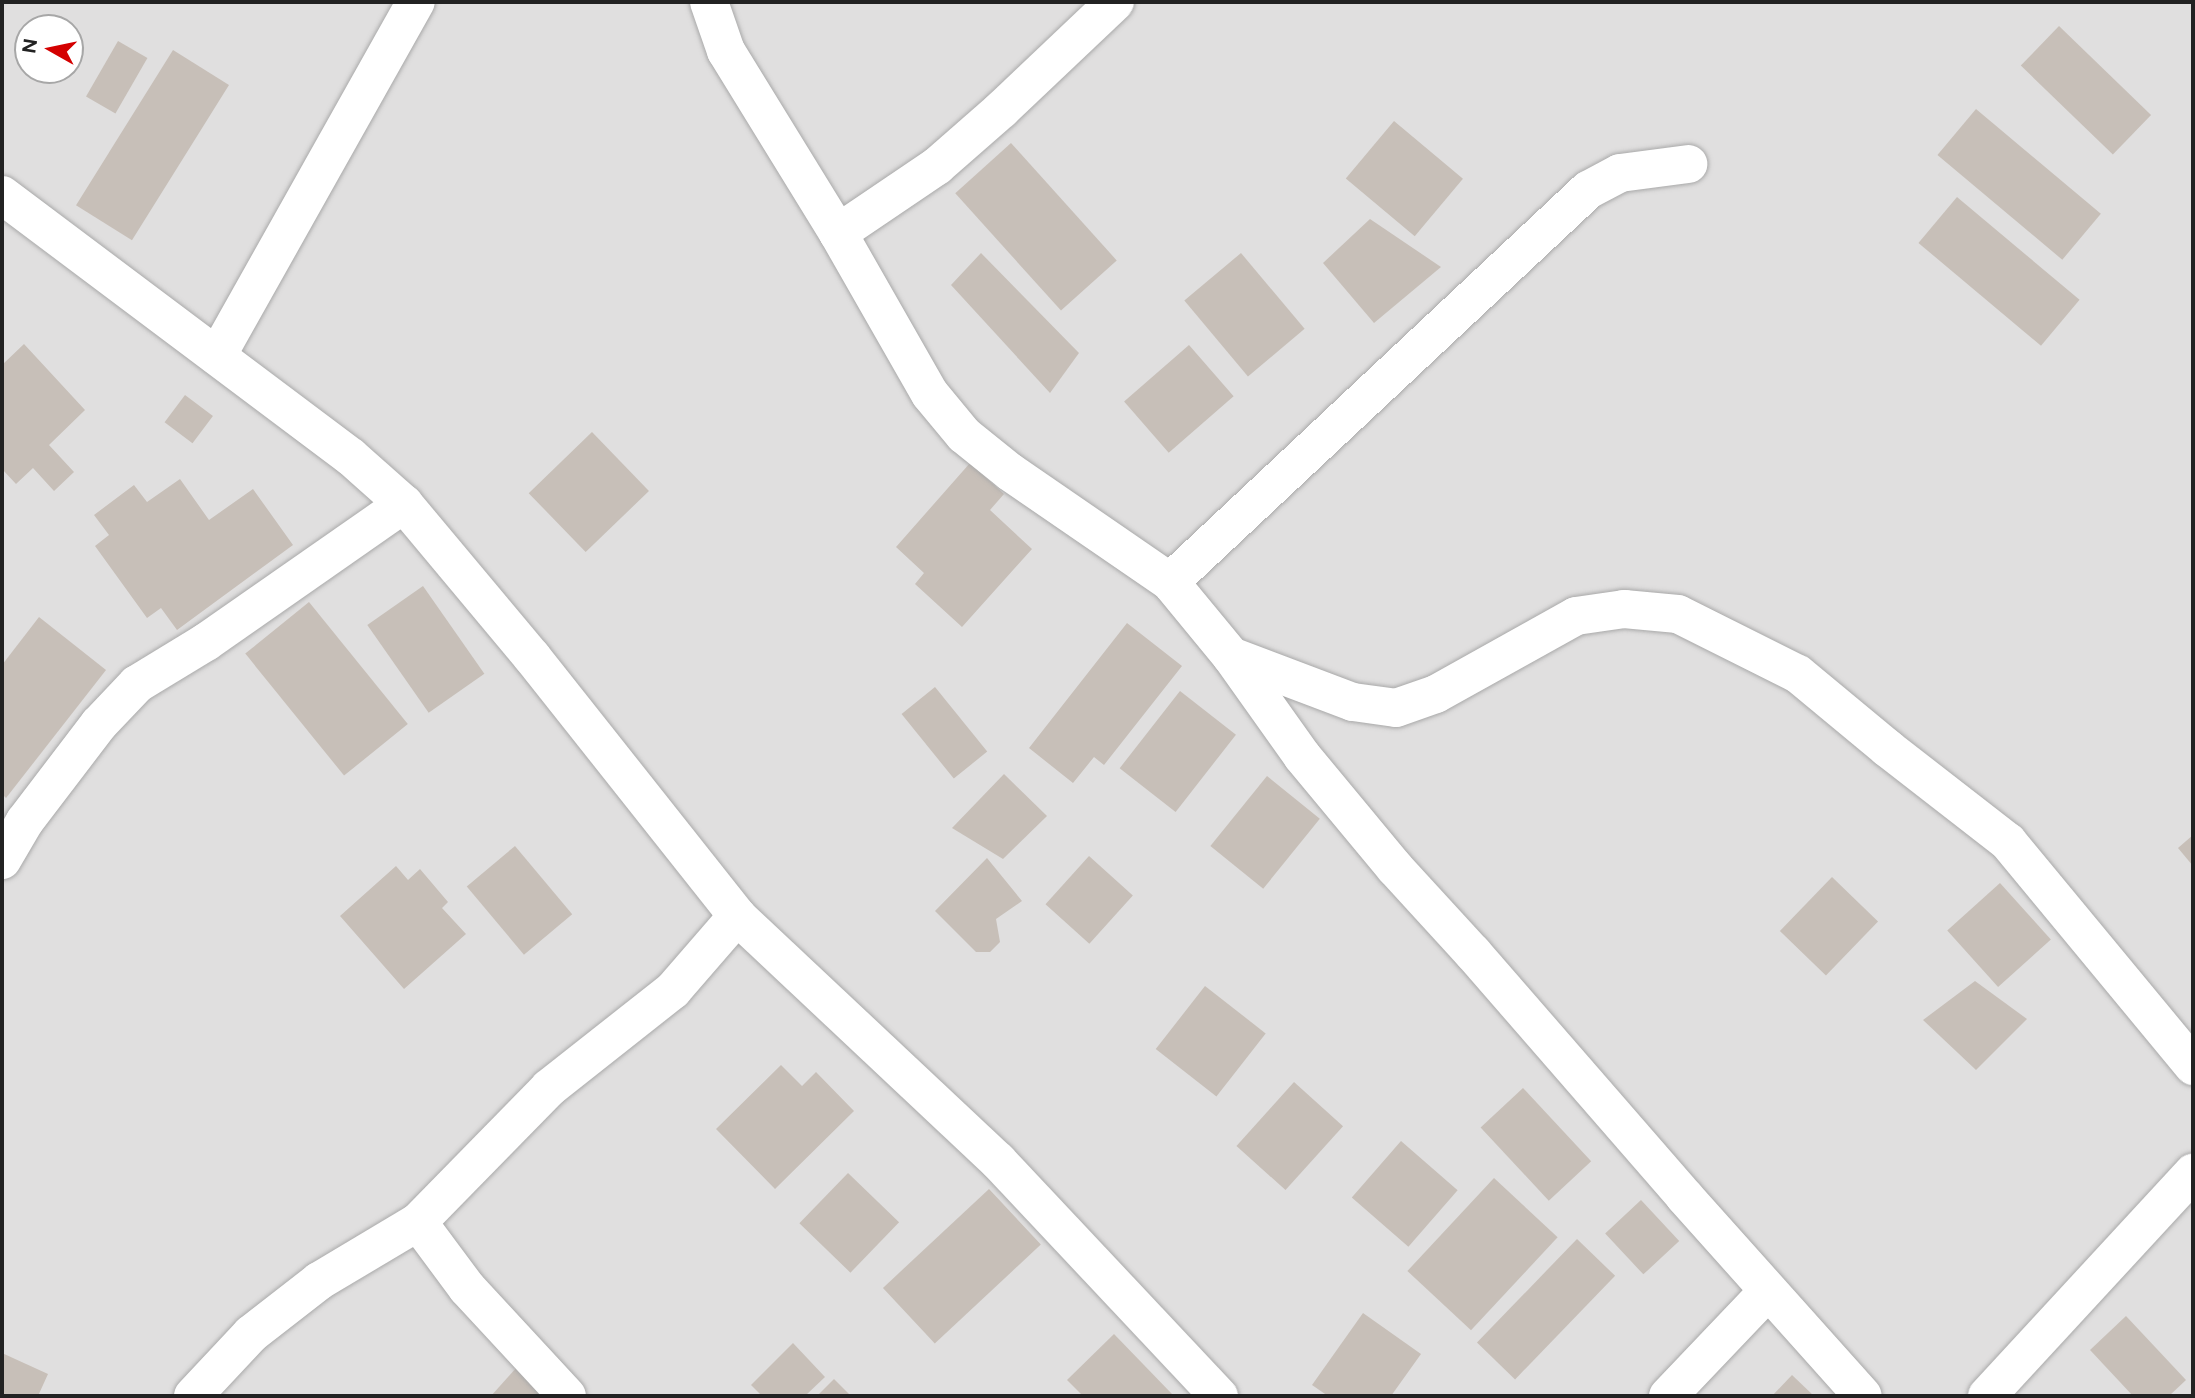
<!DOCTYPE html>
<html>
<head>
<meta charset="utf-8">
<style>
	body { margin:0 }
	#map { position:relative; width:2195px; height:1398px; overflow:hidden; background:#f2efe9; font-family:Figtree,sans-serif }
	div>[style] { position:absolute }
	.residential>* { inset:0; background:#e0dfdf }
	.building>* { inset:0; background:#c7bfb8; transform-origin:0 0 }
	.roads { filter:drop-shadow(0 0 2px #a9a9a9) drop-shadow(0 0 2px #a9a9a9) }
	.street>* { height:38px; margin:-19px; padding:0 19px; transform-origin:19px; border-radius:19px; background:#fff }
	span { translate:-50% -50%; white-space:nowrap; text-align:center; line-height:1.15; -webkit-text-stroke:6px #fff; paint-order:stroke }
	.frame { position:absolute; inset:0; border:4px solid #222; pointer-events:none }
	.north { position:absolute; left:14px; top:14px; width:70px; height:70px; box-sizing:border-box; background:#fff; border:2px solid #a7a7a7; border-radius:50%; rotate:279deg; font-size:19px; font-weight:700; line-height:28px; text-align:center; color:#222 }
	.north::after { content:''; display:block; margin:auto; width:24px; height:32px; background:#d40000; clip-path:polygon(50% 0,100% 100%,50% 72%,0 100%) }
</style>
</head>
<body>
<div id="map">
	<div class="residential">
		<div style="clip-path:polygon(evenodd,2px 2px,2193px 2px,2193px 1396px,2px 1396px,2px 2px,28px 28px,70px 28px,70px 70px,28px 70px,28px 28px)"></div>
	</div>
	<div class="building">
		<div style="left:2059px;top:26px;width:128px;height:55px;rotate:44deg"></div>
		<div style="left:118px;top:41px;width:34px;height:64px;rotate:30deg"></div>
		<div style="left:173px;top:50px;width:66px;height:183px;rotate:32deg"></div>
		<div style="left:1976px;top:109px;width:163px;height:60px;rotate:40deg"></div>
		<div style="left:1394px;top:121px;width:90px;height:75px;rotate:40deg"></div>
		<div style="left:1011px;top:143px;width:158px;height:75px;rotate:48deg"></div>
		<div style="left:1957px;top:197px;width:160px;height:60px;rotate:40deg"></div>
		<div style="clip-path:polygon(1370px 219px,1441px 267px,1374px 323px,1323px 263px)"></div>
		<div style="clip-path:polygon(981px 253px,1079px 353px,1050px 393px,951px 285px)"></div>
		<div style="left:1241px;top:253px;width:99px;height:74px;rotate:50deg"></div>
		<div style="clip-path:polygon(24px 344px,85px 410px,49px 445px,74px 472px,54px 491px,33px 468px,16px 484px,2px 469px,2px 365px)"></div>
		<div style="left:1189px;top:345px;width:68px;height:86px;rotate:49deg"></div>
		<div style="left:185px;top:395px;width:35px;height:34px;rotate:37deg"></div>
		<div style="left:592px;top:432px;width:82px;height:88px;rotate:46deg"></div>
		<div style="clip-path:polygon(970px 463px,1004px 494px,990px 510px,1032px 549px,962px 627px,915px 584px,924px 573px,896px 547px)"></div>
		<div style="clip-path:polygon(180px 479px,209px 520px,253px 489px,293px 545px,177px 630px,161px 608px,147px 618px,95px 546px,109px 535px,94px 515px,134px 485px,147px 502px)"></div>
		<div style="left:423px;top:586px;width:107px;height:68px;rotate:55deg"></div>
		<div style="left:309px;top:602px;width:157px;height:82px;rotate:51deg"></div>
		<div style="clip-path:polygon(39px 617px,106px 670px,6px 798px,2px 794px,2px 665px)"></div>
		<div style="clip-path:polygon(1127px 623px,1182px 666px,1104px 765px,1094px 757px,1073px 783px,1029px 748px)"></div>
		<div style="left:935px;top:687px;width:83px;height:43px;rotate:51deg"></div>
		<div style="left:1180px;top:691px;width:71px;height:98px;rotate:38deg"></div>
		<div style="clip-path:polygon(1004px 774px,1047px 816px,1003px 859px,952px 828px)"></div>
		<div style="left:1267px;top:776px;width:68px;height:90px;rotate:39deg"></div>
		<div style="clip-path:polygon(2193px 835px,2193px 866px,2178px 848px)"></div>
		<div style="left:515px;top:846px;width:89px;height:63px;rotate:50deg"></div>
		<div style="left:1089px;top:856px;width:59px;height:65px;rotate:42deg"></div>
		<div style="clip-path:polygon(987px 858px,1022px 901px,996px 919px,1000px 942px,990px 952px,976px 952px,935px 911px)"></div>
		<div style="clip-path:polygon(396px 866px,408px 880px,420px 869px,448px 902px,442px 908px,466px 934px,404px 989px,340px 916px)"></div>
		<div style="left:1832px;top:877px;width:64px;height:75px;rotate:44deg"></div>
		<div style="left:2000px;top:883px;width:76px;height:71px;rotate:48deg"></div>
		<div style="clip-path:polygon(1975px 981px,2027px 1019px,1976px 1070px,1923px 1020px)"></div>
		<div style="left:1205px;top:986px;width:77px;height:80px;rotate:38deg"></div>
		<div style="clip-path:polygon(781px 1065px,802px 1086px,816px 1072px,854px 1111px,775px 1189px,716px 1129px)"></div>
		<div style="left:1294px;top:1082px;width:66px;height:86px;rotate:42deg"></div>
		<div style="left:1523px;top:1088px;width:100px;height:58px;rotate:47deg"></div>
		<div style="left:1401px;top:1141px;width:75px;height:75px;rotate:41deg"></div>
		<div style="left:848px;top:1173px;width:71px;height:70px;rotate:44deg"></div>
		<div style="left:1494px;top:1178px;width:87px;height:127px;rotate:43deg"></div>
		<div style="left:989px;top:1189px;width:76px;height:145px;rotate:47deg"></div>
		<div style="left:1641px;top:1200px;width:56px;height:49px;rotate:47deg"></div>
		<div style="left:1577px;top:1239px;width:53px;height:144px;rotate:44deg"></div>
		<div style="clip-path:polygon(1363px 1313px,1421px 1354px,1391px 1396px,1328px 1396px,1312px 1385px)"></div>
		<div style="clip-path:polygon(2126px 1316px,2186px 1380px,2169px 1396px,2133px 1396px,2090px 1350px)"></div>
		<div style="clip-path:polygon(1114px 1334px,1172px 1394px,1170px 1396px,1083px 1396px,1067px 1380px)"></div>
		<div style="clip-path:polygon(793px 1343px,825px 1377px,805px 1396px,762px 1396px,751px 1385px)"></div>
		<div style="clip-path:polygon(2px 1353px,48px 1374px,38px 1396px,2px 1396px)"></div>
		<div style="clip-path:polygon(517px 1367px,542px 1390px,536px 1396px,491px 1396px)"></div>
		<div style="clip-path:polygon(1792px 1375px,1814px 1396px,1772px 1396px)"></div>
		<div style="clip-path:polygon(834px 1379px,851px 1396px,817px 1396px)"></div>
	</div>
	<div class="roads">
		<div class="street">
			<div style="left:709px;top:2px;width:52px;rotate:70.9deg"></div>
			<div style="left:726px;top:51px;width:214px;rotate:58.4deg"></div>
			<div style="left:838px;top:233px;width:185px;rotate:60.3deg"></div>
			<div style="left:930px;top:394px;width:53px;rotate:50.3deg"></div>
			<div style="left:964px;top:435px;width:59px;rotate:38.8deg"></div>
			<div style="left:1010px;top:472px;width:194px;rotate:34.5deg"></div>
			<div style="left:1170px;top:582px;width:96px;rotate:50.5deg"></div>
			<div style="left:1231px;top:656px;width:123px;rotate:54.6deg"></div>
			<div style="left:1302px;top:756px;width:146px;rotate:50.3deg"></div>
			<div style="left:1395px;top:868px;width:115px;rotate:47.5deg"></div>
			<div style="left:1473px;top:953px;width:322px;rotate:49deg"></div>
			<div style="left:1684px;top:1196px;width:268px;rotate:48.2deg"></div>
			<div style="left:2px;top:195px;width:436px;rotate:36.9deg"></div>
			<div style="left:351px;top:457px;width:71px;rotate:41.6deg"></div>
			<div style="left:404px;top:504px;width:199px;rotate:50.1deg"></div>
			<div style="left:532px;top:657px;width:330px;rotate:51.6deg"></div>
			<div style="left:737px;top:916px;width:358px;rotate:43.2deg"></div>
			<div style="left:998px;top:1161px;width:323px;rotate:46.8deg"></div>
			<div style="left:838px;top:233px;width:120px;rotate:-34.1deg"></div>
			<div style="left:937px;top:166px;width:85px;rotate:-41.2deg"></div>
			<div style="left:1001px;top:110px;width:157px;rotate:-43.5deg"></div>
			<div style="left:217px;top:356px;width:406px;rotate:-60.7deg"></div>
			<div style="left:1170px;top:582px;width:573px;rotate:-43.16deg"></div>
			<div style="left:1588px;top:190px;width:36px;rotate:-28deg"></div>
			<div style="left:1620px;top:173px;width:69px;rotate:-7.5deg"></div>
			<div style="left:1231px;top:656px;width:130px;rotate:20.7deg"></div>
			<div style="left:1353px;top:702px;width:43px;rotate:7.9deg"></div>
			<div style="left:1396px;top:708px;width:42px;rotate:-19.3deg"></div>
			<div style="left:1436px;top:694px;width:160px;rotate:-29.1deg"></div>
			<div style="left:1576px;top:616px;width:49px;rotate:-8.3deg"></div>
			<div style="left:1624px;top:609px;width:54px;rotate:5.3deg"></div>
			<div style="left:1678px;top:614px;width:134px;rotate:26.6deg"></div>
			<div style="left:1798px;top:674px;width:116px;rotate:39.7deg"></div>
			<div style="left:1887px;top:748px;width:153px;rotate:37.8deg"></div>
			<div style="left:2008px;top:842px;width:291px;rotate:50.4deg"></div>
			<div style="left:2px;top:860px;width:45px;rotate:-59.5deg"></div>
			<div style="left:25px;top:821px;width:122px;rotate:-52.7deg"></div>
			<div style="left:99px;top:724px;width:55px;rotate:-46.5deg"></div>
			<div style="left:137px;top:684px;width:81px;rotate:-31.3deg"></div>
			<div style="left:206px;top:642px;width:241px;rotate:-34.9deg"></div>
			<div style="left:418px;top:1222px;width:82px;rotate:53.4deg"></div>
			<div style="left:467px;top:1288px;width:147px;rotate:47.2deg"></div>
			<div style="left:193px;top:1396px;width:85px;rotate:-46.9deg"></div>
			<div style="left:251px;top:1334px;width:86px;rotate:-37.9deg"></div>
			<div style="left:319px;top:1281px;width:115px;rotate:-30.8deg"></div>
			<div style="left:418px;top:1222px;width:187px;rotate:-45.6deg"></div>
			<div style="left:549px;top:1088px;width:158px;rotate:-38.3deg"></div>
			<div style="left:673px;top:990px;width:98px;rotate:-49.1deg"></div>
			<div style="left:1668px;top:1396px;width:145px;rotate:-46.4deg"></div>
			<div style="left:1987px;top:1396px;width:304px;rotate:-47.3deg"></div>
		</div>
	</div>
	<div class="frame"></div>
	<div class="north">N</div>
</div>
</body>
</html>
